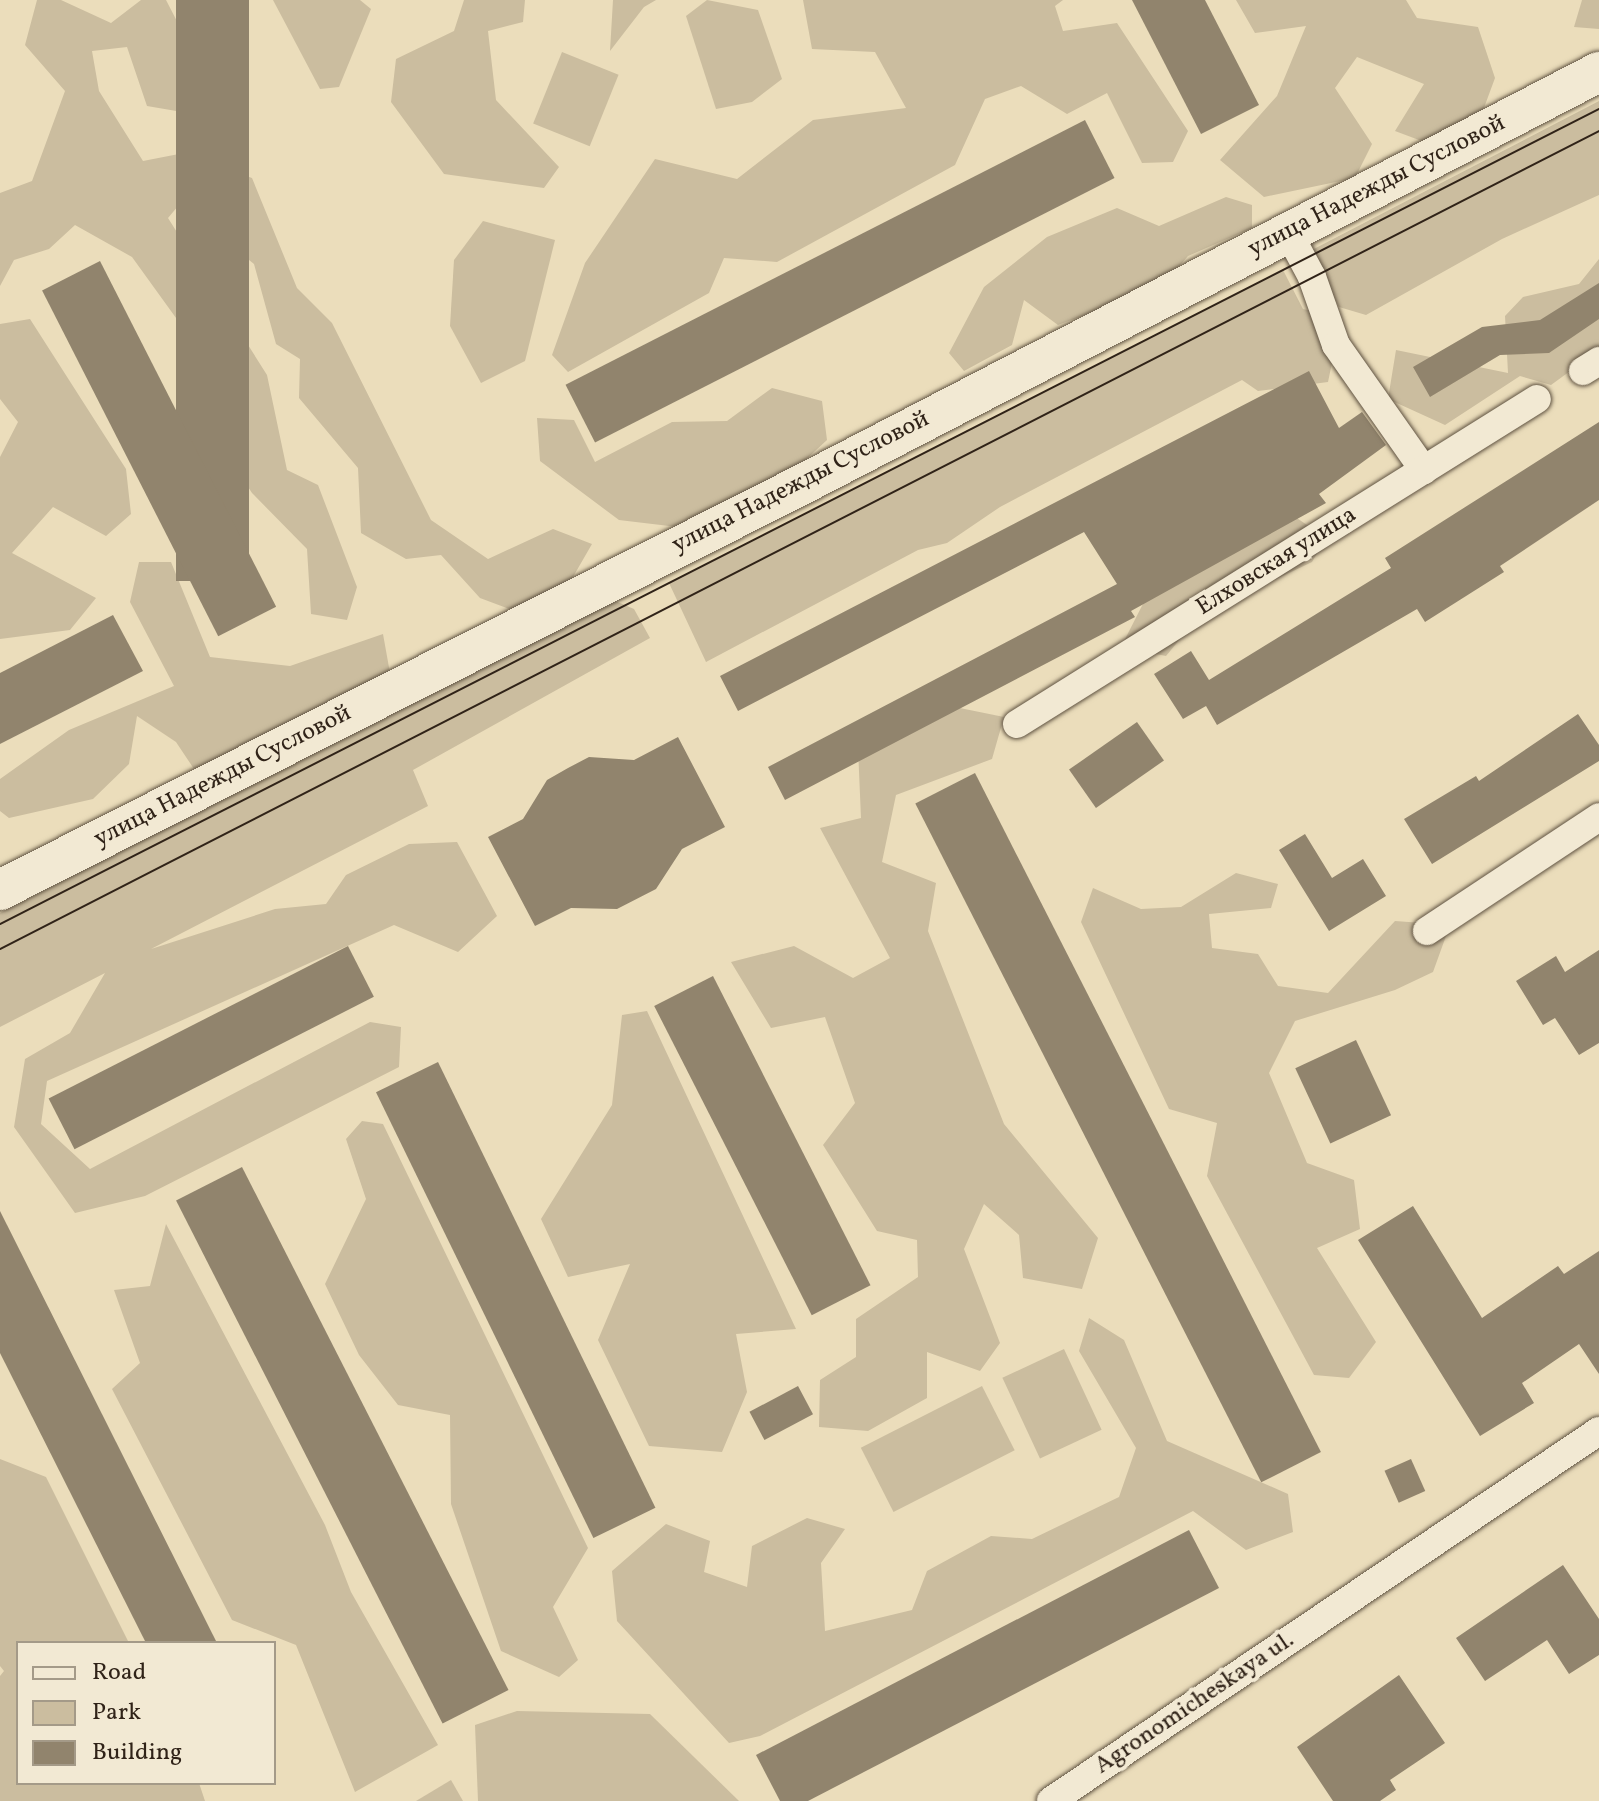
<!DOCTYPE html>
<html>
<head>
<meta charset="utf-8">
<style>
	body { margin:0 }
	#map { position:relative; width:1599px; height:1801px; overflow:hidden; background:#ebddbb; font-family:Vollkorn,serif }
	div>[style] { position:absolute }
	.green>* { inset:0; background:#cbbd9f; transform-origin:0 0 }
	.building>* { inset:0; background:#91846d; transform-origin:0 0 }
	.roads { filter:drop-shadow(0 0 2px #5f5241) drop-shadow(0 0 2px #5f5241) }
	.street>* { height:28px; margin:-14px; padding:0 14px; transform-origin:14px; border-radius:14px; background:#f2e9d3 }
	.secondary>* { height:40px; margin:-20px; padding:0 20px; transform-origin:20px; border-radius:20px; background:#f2e9d3 }
	.tram>* { height:2px; margin:-1px; padding:0 1px; transform-origin:1px; border-radius:1px; background:#302318 }
	span { translate:-50% -50%; white-space:nowrap; text-align:center; line-height:1.15; -webkit-text-stroke:8px #f2e9d3; paint-order:stroke }
	.street-label { font-size:24px; color:#302318 }
	.legend { position:absolute; left:16px; top:1641px; width:260px; height:144px; box-sizing:border-box; background:#f2e9d3; border:2px solid #a49a88; margin:0; padding:10px 14px; list-style:none; font-size:24px; color:#302318 }
	.legend li { display:flex; align-items:center; gap:16px; height:40px }
	.legend b { width:40px; border:2px solid #a49a88 }
</style>
</head>
<body>
<div id="map">
	<div class="green">
		<div style="clip-path:polygon(37px 0,61px 0,111px 23px,141px 0,166px 0,214px 93px,188px 113px,147px 106px,127px 47px,92px 51px,99px 91px,143px 161px,184px 153px,252px 178px,297px 288px,332px 323px,431px 520px,488px 559px,553px 529px,592px 544px,566px 589px,517px 612px,480px 598px,441px 555px,406px 559px,361px 533px,358px 468px,299px 398px,300px 359px,276px 344px,254px 264px,222px 238px,189px 193px,168px 218px,267px 375px,287px 470px,318px 485px,357px 587px,347px 620px,311px 614px,307px 549px,252px 493px,200px 414px,202px 354px,132px 257px,75px 225px,49px 249px,14px 260px,0 286px,0 193px,32px 181px,65px 91px,25px 45px)"></div>
		<div style="clip-path:polygon(273px 0,360px 0,371px 9px,339px 87px,320px 89px)"></div>
		<div style="clip-path:polygon(464px 0,525px 0,523px 22px,488px 31px,496px 100px,559px 167px,544px 188px,444px 174px,391px 102px,396px 59px,454px 31px)"></div>
		<div style="clip-path:polygon(613px 0,656px 0,644px 7px,610px 51px)"></div>
		<div style="clip-path:polygon(707px 0,758px 10px,782px 79px,752px 102px,716px 109px,686px 16px)"></div>
		<div style="clip-path:polygon(803px 0,1063px 0,1055px 6px,1063px 31px,1117px 23px,1188px 131px,1173px 162px,1142px 163px,1107px 93px,1067px 114px,1021px 86px,985px 99px,955px 165px,777px 262px,724px 258px,709px 293px,568px 372px,552px 355px,585px 263px,655px 159px,737px 179px,813px 120px,906px 108px,875px 52px,812px 49px)"></div>
		<div style="clip-path:polygon(1236px 0,1406px 0,1417px 18px,1478px 27px,1495px 78px,1478px 124px,1435px 146px,1395px 131px,1424px 84px,1357px 57px,1335px 88px,1372px 144px,1355px 178px,1264px 197px,1220px 160px,1277px 96px,1306px 26px,1255px 33px)"></div>
		<div style="clip-path:polygon(1582px 0,1599px 0,1599px 29px,1574px 27px)"></div>
		<div style="left:562px;top:52px;width:61px;height:77px;rotate:22deg"></div>
		<div style="clip-path:polygon(1599px 101px,1599px 195px,1502px 239px,1366px 315px,1339px 307px,1310px 251px)"></div>
		<div style="clip-path:polygon(1226px 197px,1252px 205px,1252px 228px,1188px 256px,1162px 286px,1058px 325px,1024px 300px,1012px 345px,964px 371px,949px 353px,984px 287px,1047px 237px,1117px 208px,1159px 226px)"></div>
		<div style="clip-path:polygon(483px 221px,555px 240px,525px 361px,481px 383px,450px 326px,454px 260px)"></div>
		<div style="clip-path:polygon(1599px 259px,1599px 350px,1551px 385px,1520px 376px,1445px 425px,1388px 399px,1396px 350px,1508px 373px,1505px 316px,1523px 297px,1579px 284px)"></div>
		<div style="clip-path:polygon(1283px 270px,1303px 309px,1317px 312px,1333px 358px,1328px 382px,1258px 391px,1242px 380px,1000px 507px,947px 543px,918px 550px,706px 662px,669px 583px)"></div>
		<div style="clip-path:polygon(30px 319px,126px 469px,131px 514px,106px 536px,53px 507px,12px 553px,96px 598px,70px 630px,0 639px,0 457px,18px 422px,0 399px,0 324px)"></div>
		<div style="clip-path:polygon(772px 388px,822px 401px,827px 440px,776px 487px,686px 528px,619px 520px,540px 461px,537px 418px,574px 420px,595px 462px,672px 422px,727px 421px)"></div>
		<div style="clip-path:polygon(1288px 512px,1326px 538px,1312px 562px,1199px 616px,1166px 656px,1121px 647px,1148px 594px)"></div>
		<div style="clip-path:polygon(139px 562px,171px 562px,210px 657px,290px 666px,383px 634px,390px 673px,305px 722px,194px 769px,176px 742px,137px 716px,129px 764px,93px 799px,9px 818px,0 811px,0 779px,69px 730px,174px 686px,130px 602px)"></div>
		<div style="clip-path:polygon(613px 600px,634px 609px,650px 638px,413px 770px,428px 806px,151px 949px,275px 909px,326px 904px,346px 875px,409px 844px,457px 842px,497px 916px,458px 952px,394px 925px,47px 1081px,41px 1124px,90px 1169px,370px 1022px,401px 1027px,399px 1067px,145px 1196px,75px 1213px,14px 1127px,25px 1059px,70px 1033px,105px 973px,0 1027px,0 913px)"></div>
		<div style="clip-path:polygon(950px 706px,1004px 717px,992px 759px,896px 795px,882px 862px,936px 883px,928px 931px,1004px 1124px,1098px 1238px,1082px 1289px,1023px 1278px,1019px 1235px,984px 1204px,964px 1249px,1000px 1343px,980px 1371px,927px 1352px,927px 1398px,868px 1431px,819px 1427px,820px 1380px,856px 1357px,856px 1319px,918px 1277px,917px 1240px,877px 1231px,823px 1145px,855px 1103px,825px 1017px,771px 1028px,731px 962px,794px 946px,853px 978px,890px 958px,820px 828px,861px 818px,858px 748px)"></div>
		<div style="clip-path:polygon(1236px 873px,1278px 884px,1271px 908px,1209px 914px,1212px 948px,1258px 954px,1278px 986px,1328px 993px,1395px 921px,1450px 925px,1433px 972px,1395px 990px,1295px 1021px,1269px 1073px,1307px 1163px,1354px 1180px,1360px 1229px,1317px 1248px,1376px 1342px,1349px 1378px,1314px 1375px,1207px 1176px,1217px 1123px,1169px 1109px,1081px 922px,1093px 888px,1141px 909px,1181px 907px)"></div>
		<div style="clip-path:polygon(647px 1011px,796px 1329px,736px 1334px,747px 1392px,722px 1452px,649px 1446px,598px 1340px,630px 1264px,568px 1277px,541px 1219px,612px 1105px,622px 1015px)"></div>
		<div style="clip-path:polygon(362px 1121px,383px 1124px,588px 1548px,553px 1607px,578px 1660px,559px 1677px,501px 1651px,451px 1504px,450px 1415px,398px 1405px,359px 1355px,325px 1284px,366px 1199px,346px 1139px)"></div>
		<div style="clip-path:polygon(166px 1224px,325px 1525px,351px 1592px,438px 1745px,355px 1792px,296px 1645px,232px 1620px,112px 1389px,140px 1363px,114px 1290px,150px 1286px)"></div>
		<div style="clip-path:polygon(1089px 1318px,1124px 1340px,1167px 1441px,1288px 1494px,1293px 1532px,1246px 1550px,1193px 1511px,760px 1736px,729px 1743px,617px 1621px,612px 1571px,666px 1524px,710px 1541px,704px 1572px,747px 1587px,752px 1546px,807px 1518px,845px 1529px,821px 1563px,825px 1631px,912px 1610px,927px 1571px,991px 1536px,1032px 1539px,1119px 1497px,1136px 1448px,1079px 1351px)"></div>
		<div style="left:1064px;top:1349px;width:89px;height:68px;rotate:65deg"></div>
		<div style="left:982px;top:1386px;width:72px;height:136px;rotate:63deg"></div>
		<div style="clip-path:polygon(0 1459px,46px 1477px,129px 1643px,18px 1643px,18px 1783px,199px 1783px,205px 1801px,0 1801px,0 1676px,4px 1671px,0 1666px)"></div>
		<div style="clip-path:polygon(517px 1711px,650px 1714px,739px 1801px,478px 1801px,475px 1725px)"></div>
		<div style="clip-path:polygon(451px 1780px,463px 1801px,416px 1801px)"></div>
	</div>
	<div class="building">
		<div style="left:176px;top:0;width:73px;height:581px"></div>
		<div style="clip-path:polygon(1132px 0,1205px 0,1259px 105px,1201px 134px)"></div>
		<div style="left:1085px;top:120px;width:65px;height:583px;rotate:63deg"></div>
		<div style="left:100px;top:261px;width:388px;height:65px;rotate:63deg"></div>
		<div style="clip-path:polygon(1599px 283px,1599px 319px,1549px 353px,1500px 355px,1430px 397px,1413px 367px,1482px 327px,1540px 320px)"></div>
		<div style="clip-path:polygon(1309px 371px,1339px 428px,1362px 412px,1386px 445px,1319px 494px,1326px 503px,1131px 611px,1135px 617px,785px 800px,768px 767px,1117px 584px,1084px 532px,738px 711px,720px 676px)"></div>
		<div style="clip-path:polygon(1599px 422px,1599px 500px,1500px 566px,1504px 572px,1425px 622px,1417px 609px,1217px 725px,1206px 706px,1183px 719px,1154px 674px,1191px 651px,1209px 680px,1391px 568px,1385px 558px)"></div>
		<div style="clip-path:polygon(113px 615px,143px 671px,0 744px,0 673px)"></div>
		<div style="clip-path:polygon(1578px 714px,1599px 745px,1599px 761px,1432px 864px,1404px 819px,1476px 776px,1479px 781px)"></div>
		<div style="left:1137px;top:722px;width:47px;height:83px;rotate:55deg"></div>
		<div style="clip-path:polygon(678px 737px,725px 827px,682px 849px,656px 889px,617px 909px,571px 908px,535px 926px,488px 837px,523px 819px,547px 780px,568px 768px,589px 757px,634px 760px)"></div>
		<div style="left:975px;top:773px;width:762px;height:67px;rotate:63deg"></div>
		<div style="clip-path:polygon(1305px 834px,1332px 878px,1363px 859px,1386px 896px,1329px 931px,1279px 850px)"></div>
		<div style="left:348px;top:946px;width:57px;height:336px;rotate:63deg"></div>
		<div style="clip-path:polygon(1599px 950px,1599px 1043px,1579px 1055px,1555px 1018px,1543px 1025px,1516px 981px,1556px 956px,1565px 972px)"></div>
		<div style="left:713px;top:976px;width:347px;height:66px;rotate:63deg"></div>
		<div style="left:1356px;top:1040px;width:83px;height:67px;rotate:65deg"></div>
		<div style="left:438px;top:1062px;width:496px;height:69px;rotate:64deg"></div>
		<div style="left:242px;top:1167px;width:587px;height:74px;rotate:63deg"></div>
		<div style="clip-path:polygon(1413px 1206px,1482px 1318px,1558px 1266px,1564px 1274px,1599px 1251px,1599px 1374px,1579px 1344px,1522px 1383px,1534px 1403px,1480px 1436px,1358px 1240px)"></div>
		<div style="clip-path:polygon(0 1211px,217px 1643px,146px 1643px,0 1353px)"></div>
		<div style="left:798px;top:1386px;width:32px;height:55px;rotate:62deg"></div>
		<div style="left:1411px;top:1459px;width:35px;height:29px;rotate:66deg"></div>
		<div style="clip-path:polygon(1189px 1530px,1219px 1588px,808px 1801px,780px 1801px,756px 1755px)"></div>
		<div style="clip-path:polygon(1563px 1565px,1599px 1619px,1599px 1655px,1569px 1674px,1547px 1640px,1485px 1681px,1456px 1638px)"></div>
		<div style="clip-path:polygon(1399px 1675px,1445px 1743px,1390px 1780px,1396px 1790px,1380px 1801px,1333px 1801px,1297px 1747px)"></div>
	</div>
	<div class="roads">
		<div class="street">
			<div style="left:1288px;top:232px;width:51px;rotate:61.9deg"></div>
			<div style="left:1312px;top:277px;width:72px;rotate:70.6deg"></div>
			<div style="left:1336px;top:345px;width:153px;rotate:54.9deg"></div>
			<div style="left:1583px;top:371px;width:19px;rotate:-32deg"></div>
			<div style="left:1017px;top:724px;width:613px;rotate:-32.01deg"></div>
			<div style="left:1427px;top:931px;width:206px;rotate:-33.5deg"></div>
			<div style="left:1051px;top:1801px;width:661px;rotate:-34.03deg"></div>
		</div>
		<div class="secondary">
			<div style="left:0;top:890px;width:904px;rotate:-26.82deg"></div>
			<div style="left:807px;top:482px;width:892px;rotate:-27.37deg"></div>
		</div>
	</div>
	<div class="tram">
		<div style="left:0;top:924px;width:1795px;rotate:-27.01deg"></div>
		<div style="left:0;top:949px;width:1796px;rotate:-27.09deg"></div>
	</div>
	<div class="street-label">
		<span style="left:1377px;top:187px;rotate:-27deg">улица Надежды Сусловой</span>
		<span style="left:801px;top:483px;rotate:-27deg">улица Надежды Сусловой</span>
		<span style="left:1277px;top:562px;rotate:-32deg">Елховская улица</span>
		<span style="left:223px;top:777px;rotate:-27deg">улица Надежды Сусловой</span>
		<span style="left:1195px;top:1704px;rotate:-34deg">Agronomicheskaya ul.</span>
	</div>
	<ul class="legend">
	<li><b style="height:10px;background:#f2e9d3"></b>Road</li>
	<li><b style="height:22px;background:#cbbd9f"></b>Park</li>
	<li><b style="height:22px;background:#91846d"></b>Building</li>
	</ul>
</div>
</body>
</html>
